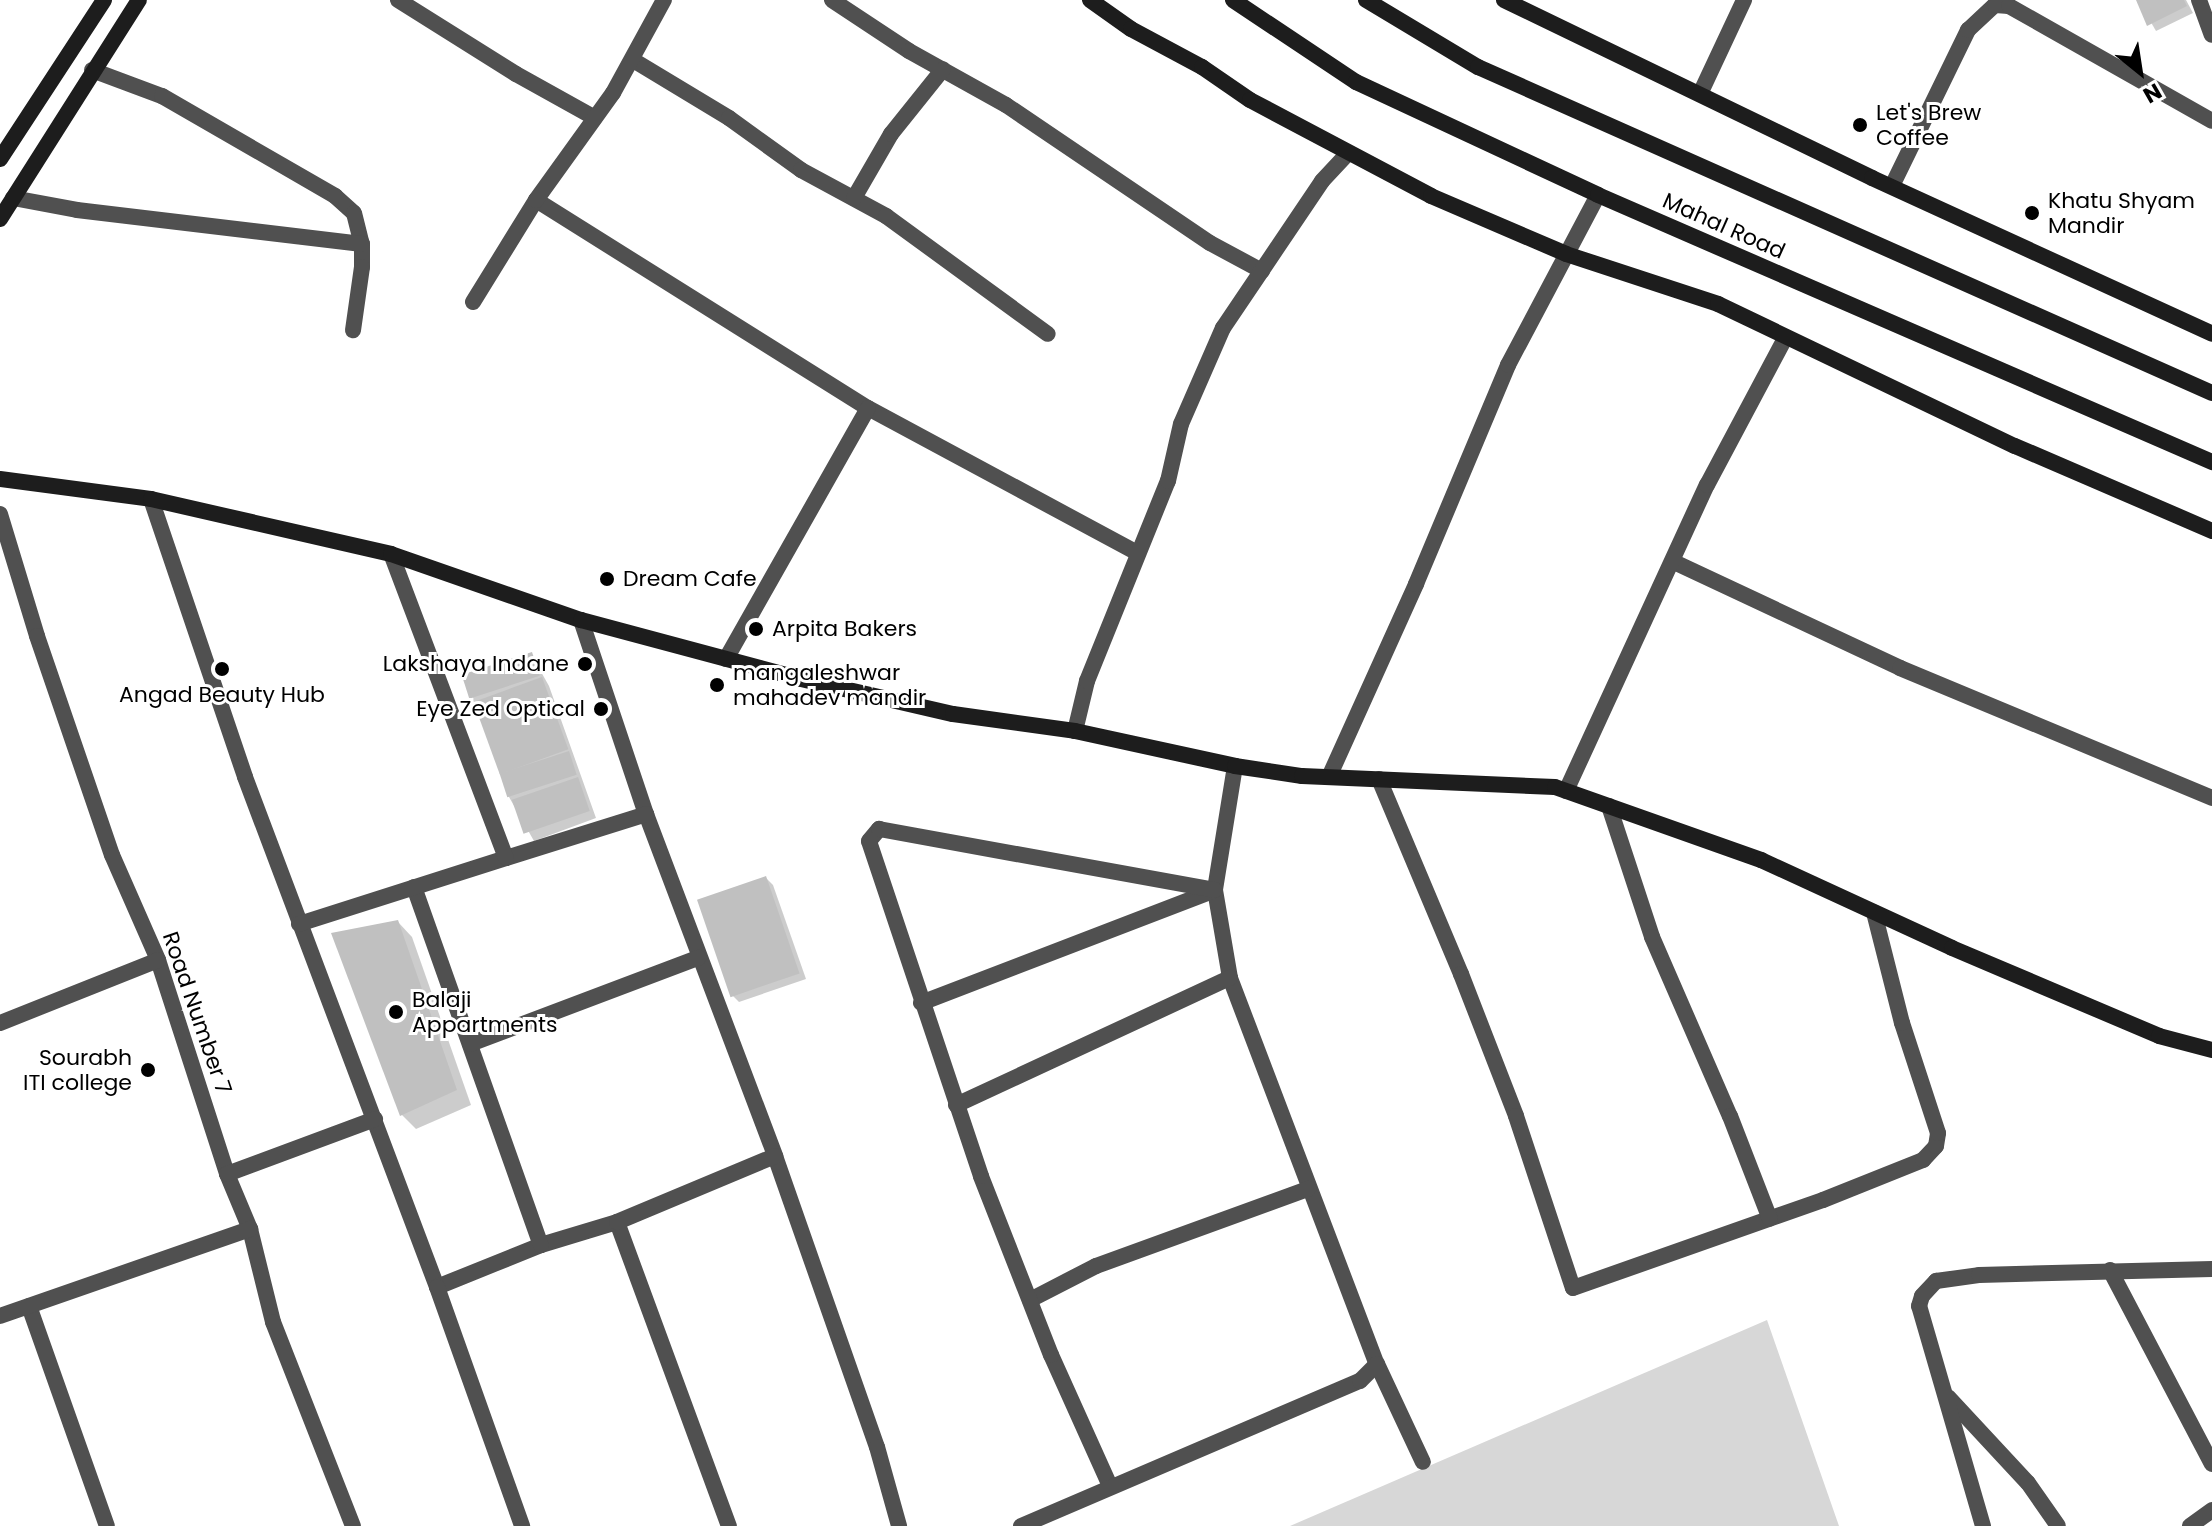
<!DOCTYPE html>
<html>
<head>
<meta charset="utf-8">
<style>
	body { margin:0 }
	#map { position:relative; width:2212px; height:1526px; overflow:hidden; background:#fff; font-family:Poppins,sans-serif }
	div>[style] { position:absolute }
	.green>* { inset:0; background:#d7d7d7 }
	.shadow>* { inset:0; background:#0003 }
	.building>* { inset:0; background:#c0c0c0; transform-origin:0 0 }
	.street>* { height:16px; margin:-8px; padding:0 8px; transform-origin:8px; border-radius:8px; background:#505050 }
	.secondary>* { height:16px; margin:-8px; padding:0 8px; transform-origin:8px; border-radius:8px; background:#1d1d1d }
	.dots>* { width:22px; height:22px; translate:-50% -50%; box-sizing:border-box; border:4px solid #fff; border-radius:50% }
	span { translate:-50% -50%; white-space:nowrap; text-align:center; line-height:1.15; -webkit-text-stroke:6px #fff; paint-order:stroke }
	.poi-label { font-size:22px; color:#000 }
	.left { translate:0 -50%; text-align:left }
	.right { translate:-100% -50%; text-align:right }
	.street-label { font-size:22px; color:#000 }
	.north { position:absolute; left:2100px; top:32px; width:80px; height:80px; -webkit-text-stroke:6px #fff; paint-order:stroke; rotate:150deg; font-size:22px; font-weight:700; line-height:32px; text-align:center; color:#000 }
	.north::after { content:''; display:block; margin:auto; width:28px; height:36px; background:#000; clip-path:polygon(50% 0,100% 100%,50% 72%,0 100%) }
</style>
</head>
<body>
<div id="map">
	<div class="green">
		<div style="clip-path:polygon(1767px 1320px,1839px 1526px,1290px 1526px)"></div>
	</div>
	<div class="shadow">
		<div style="clip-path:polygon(2138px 0,2186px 0,2193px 13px,2156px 31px)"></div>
		<div style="clip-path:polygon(531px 654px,549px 686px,596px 818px,534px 841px,509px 797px,504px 775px,472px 698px)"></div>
		<div style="clip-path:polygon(766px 878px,773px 885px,806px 979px,739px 1002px,732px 995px)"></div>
		<div style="clip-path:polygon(398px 922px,412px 937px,471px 1105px,416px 1129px,402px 1115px)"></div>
	</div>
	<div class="building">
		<div style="clip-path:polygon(2136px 0,2184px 0,2187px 6px,2147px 26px)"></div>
		<div style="left:532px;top:652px;width:25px;height:74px;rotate:72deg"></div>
		<div style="left:542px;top:677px;width:77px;height:73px;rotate:70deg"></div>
		<div style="left:569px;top:751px;width:25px;height:73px;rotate:72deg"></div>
		<div style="left:578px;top:777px;width:36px;height:70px;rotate:71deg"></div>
		<div style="left:766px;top:876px;width:103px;height:73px;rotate:71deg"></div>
		<div style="clip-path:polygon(398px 920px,457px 1090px,400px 1116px,331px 933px)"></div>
	</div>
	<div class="street">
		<div style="left:398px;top:0;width:139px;rotate:32.1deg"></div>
		<div style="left:516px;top:74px;width:90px;rotate:29.1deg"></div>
		<div style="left:832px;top:0;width:92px;rotate:33.5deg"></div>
		<div style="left:909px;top:51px;width:111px;rotate:29.1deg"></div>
		<div style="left:1006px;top:105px;width:246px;rotate:34.1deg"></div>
		<div style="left:1210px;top:243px;width:59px;rotate:28.3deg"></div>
		<div style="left:2199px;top:0;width:37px;rotate:70deg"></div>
		<div style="left:633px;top:60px;width:112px;rotate:31.1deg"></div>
		<div style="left:729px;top:118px;width:89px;rotate:35.8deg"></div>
		<div style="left:801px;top:170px;width:97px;rotate:28.4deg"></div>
		<div style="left:886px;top:216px;width:200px;rotate:36.1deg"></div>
		<div style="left:92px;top:70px;width:75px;rotate:20.4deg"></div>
		<div style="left:162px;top:96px;width:200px;rotate:30deg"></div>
		<div style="left:335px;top:196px;width:25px;rotate:42deg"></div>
		<div style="left:354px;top:213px;width:32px;rotate:76deg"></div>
		<div style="left:362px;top:244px;width:23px;rotate:90deg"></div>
		<div style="left:362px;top:267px;width:64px;rotate:98.1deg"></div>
		<div style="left:1700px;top:94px;width:104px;rotate:-64.9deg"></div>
		<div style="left:1892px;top:186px;width:174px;rotate:-64deg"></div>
		<div style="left:1968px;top:30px;width:37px;rotate:-43deg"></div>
		<div style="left:1995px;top:5px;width:14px;rotate:4deg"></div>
		<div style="left:2009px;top:6px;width:233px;rotate:29.5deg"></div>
		<div style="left:13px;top:198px;width:65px;rotate:10.6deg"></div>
		<div style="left:77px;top:210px;width:287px;rotate:6.8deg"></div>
		<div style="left:854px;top:198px;width:74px;rotate:-60deg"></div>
		<div style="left:891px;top:134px;width:83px;rotate:-51.3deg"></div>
		<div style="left:536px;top:200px;width:392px;rotate:32.1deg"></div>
		<div style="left:868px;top:408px;width:306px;rotate:28.3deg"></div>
		<div style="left:473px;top:302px;width:120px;rotate:-58.3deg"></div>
		<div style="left:536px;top:200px;width:132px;rotate:-54.3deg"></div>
		<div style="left:613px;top:93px;width:106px;rotate:-61.3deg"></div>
		<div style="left:151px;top:499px;width:293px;rotate:71.3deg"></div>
		<div style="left:245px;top:777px;width:545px;rotate:69.37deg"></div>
		<div style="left:437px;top:1287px;width:112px;rotate:-22deg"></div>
		<div style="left:541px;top:1245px;width:79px;rotate:-16.8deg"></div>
		<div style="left:617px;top:1222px;width:324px;rotate:69.8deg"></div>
		<div style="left:0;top:514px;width:127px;rotate:73.1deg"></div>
		<div style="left:37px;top:636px;width:231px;rotate:71.1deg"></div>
		<div style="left:112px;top:855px;width:115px;rotate:66.3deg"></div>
		<div style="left:158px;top:960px;width:225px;rotate:72.1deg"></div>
		<div style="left:227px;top:1174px;width:60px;rotate:67.3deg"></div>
		<div style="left:250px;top:1229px;width:96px;rotate:76.1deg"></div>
		<div style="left:273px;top:1322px;width:219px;rotate:68.6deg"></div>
		<div style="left:1674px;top:562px;width:250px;rotate:25.1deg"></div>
		<div style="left:1900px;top:668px;width:338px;rotate:22.6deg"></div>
		<div style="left:581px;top:620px;width:205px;rotate:71.5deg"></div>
		<div style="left:646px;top:814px;width:366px;rotate:69.3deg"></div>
		<div style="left:775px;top:1156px;width:308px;rotate:70.7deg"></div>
		<div style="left:877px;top:1447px;width:82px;rotate:74.4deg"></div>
		<div style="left:726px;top:659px;width:288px;rotate:-60.5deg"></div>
		<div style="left:1075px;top:731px;width:51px;rotate:-76.5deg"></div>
		<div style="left:1087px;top:681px;width:216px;rotate:-68deg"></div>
		<div style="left:1168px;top:481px;width:58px;rotate:-77.2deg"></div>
		<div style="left:1181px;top:424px;width:105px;rotate:-66.4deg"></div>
		<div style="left:1223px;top:328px;width:177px;rotate:-56deg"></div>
		<div style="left:1322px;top:181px;width:37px;rotate:-47deg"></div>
		<div style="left:1235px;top:766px;width:126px;rotate:99.2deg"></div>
		<div style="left:1215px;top:890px;width:89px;rotate:80.3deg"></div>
		<div style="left:1230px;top:978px;width:413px;rotate:69.2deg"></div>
		<div style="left:1377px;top:1364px;width:108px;rotate:64.9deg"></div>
		<div style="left:1329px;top:777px;width:212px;rotate:-65.7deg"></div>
		<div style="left:1416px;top:584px;width:238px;rotate:-67.2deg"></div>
		<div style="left:1508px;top:365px;width:192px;rotate:-62.1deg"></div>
		<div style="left:1379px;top:779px;width:212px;rotate:67.2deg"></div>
		<div style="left:1461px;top:974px;width:152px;rotate:68.8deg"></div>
		<div style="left:1516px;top:1116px;width:181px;rotate:71.7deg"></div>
		<div style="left:1573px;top:1288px;width:265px;rotate:-19.4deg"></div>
		<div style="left:1823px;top:1200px;width:108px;rotate:-21.8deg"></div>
		<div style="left:1923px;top:1160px;width:19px;rotate:-47deg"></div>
		<div style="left:1936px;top:1146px;width:13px;rotate:-81deg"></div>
		<div style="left:1938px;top:1133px;width:116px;rotate:-108.1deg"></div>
		<div style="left:1902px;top:1023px;width:114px;rotate:-104.2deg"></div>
		<div style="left:1566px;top:791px;width:337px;rotate:-65.3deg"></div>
		<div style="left:1707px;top:485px;width:166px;rotate:-62deg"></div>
		<div style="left:1609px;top:806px;width:138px;rotate:71.8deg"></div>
		<div style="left:1652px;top:937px;width:195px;rotate:66.5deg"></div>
		<div style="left:1730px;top:1116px;width:110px;rotate:68.8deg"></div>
		<div style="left:506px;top:858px;width:147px;rotate:-17.4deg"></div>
		<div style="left:414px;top:887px;width:380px;rotate:70.5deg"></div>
		<div style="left:299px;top:924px;width:217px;rotate:-17.7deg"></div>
		<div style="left:506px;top:858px;width:325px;rotate:-110.7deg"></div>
		<div style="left:921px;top:1003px;width:313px;rotate:-21deg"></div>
		<div style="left:0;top:1023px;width:170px;rotate:-21.7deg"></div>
		<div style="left:470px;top:1044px;width:244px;rotate:-20.7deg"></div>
		<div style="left:956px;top:1105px;width:302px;rotate:-24.9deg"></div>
		<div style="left:227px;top:1174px;width:158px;rotate:-20.4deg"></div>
		<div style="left:617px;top:1222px;width:171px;rotate:-22.7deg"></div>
		<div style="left:2110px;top:1270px;width:219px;rotate:62.3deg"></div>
		<div style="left:437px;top:1287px;width:254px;rotate:70.4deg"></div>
		<div style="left:1030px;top:1300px;width:74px;rotate:-27.3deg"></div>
		<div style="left:1096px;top:1266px;width:226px;rotate:-20deg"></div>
		<div style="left:29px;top:1306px;width:233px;rotate:70.5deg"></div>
		<div style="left:0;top:1316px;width:265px;rotate:-19.2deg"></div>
		<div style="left:1948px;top:1397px;width:117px;rotate:47.1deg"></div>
		<div style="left:2028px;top:1483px;width:52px;rotate:55.1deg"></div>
		<div style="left:1110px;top:1486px;width:144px;rotate:-114.2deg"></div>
		<div style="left:1051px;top:1355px;width:192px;rotate:-111.4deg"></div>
		<div style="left:981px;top:1176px;width:353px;rotate:-108.5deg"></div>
		<div style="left:869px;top:841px;width:16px;rotate:-50deg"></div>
		<div style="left:879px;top:829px;width:341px;rotate:10.3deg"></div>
		<div style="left:1021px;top:1526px;width:369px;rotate:-23.2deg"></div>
		<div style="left:1360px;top:1381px;width:24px;rotate:-45deg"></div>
		<div style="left:1983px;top:1526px;width:229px;rotate:-106.2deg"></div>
		<div style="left:1919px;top:1306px;width:10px;rotate:-73deg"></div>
		<div style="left:1922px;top:1296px;width:21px;rotate:-47deg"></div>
		<div style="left:1936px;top:1281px;width:43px;rotate:-7.9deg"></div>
		<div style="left:1979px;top:1275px;width:233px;rotate:-1.5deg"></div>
		<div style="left:2190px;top:1526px;width:27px;rotate:-36deg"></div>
	</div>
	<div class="secondary">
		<div style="left:1090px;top:0;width:50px;rotate:35.3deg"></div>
		<div style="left:1131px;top:29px;width:81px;rotate:28.2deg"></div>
		<div style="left:1202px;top:67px;width:58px;rotate:34.5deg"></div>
		<div style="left:1250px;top:100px;width:205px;rotate:27.9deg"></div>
		<div style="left:1431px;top:196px;width:147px;rotate:23.2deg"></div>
		<div style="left:1566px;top:254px;width:160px;rotate:18.2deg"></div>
		<div style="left:1718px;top:304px;width:329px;rotate:25.6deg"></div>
		<div style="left:2015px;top:446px;width:215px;rotate:23.3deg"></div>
		<div style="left:1233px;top:0;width:148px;rotate:33.7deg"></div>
		<div style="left:1356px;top:82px;width:267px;rotate:25deg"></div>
		<div style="left:1598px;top:195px;width:670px;rotate:23.5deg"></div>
		<div style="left:1366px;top:0;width:131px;rotate:30.9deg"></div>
		<div style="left:1478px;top:67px;width:803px;rotate:23.95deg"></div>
		<div style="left:1504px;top:0;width:409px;rotate:25.8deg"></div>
		<div style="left:1872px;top:178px;width:374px;rotate:24.6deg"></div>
		<div style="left:0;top:159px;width:190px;rotate:-56.8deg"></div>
		<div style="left:0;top:219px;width:259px;rotate:-57.6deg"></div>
		<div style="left:0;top:479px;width:152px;rotate:7.5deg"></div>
		<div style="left:151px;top:499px;width:246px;rotate:12.9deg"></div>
		<div style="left:391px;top:554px;width:201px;rotate:19.2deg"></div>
		<div style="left:581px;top:620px;width:228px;rotate:15deg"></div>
		<div style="left:801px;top:679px;width:156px;rotate:13deg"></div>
		<div style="left:953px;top:714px;width:123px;rotate:7.9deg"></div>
		<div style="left:1075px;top:731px;width:164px;rotate:12.3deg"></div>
		<div style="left:1235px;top:766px;width:68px;rotate:8.5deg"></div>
		<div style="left:1302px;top:776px;width:253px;rotate:2.5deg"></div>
		<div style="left:1555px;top:787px;width:219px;rotate:19.5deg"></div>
		<div style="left:1761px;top:860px;width:210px;rotate:24.7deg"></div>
		<div style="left:1952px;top:948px;width:225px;rotate:23deg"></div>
		<div style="left:2159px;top:1036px;width:55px;rotate:14.8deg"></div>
	</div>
	<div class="dots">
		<div style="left:1860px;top:125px;background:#000"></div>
		<div style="left:2032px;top:213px;background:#000"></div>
		<div style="left:607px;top:579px;background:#000"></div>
		<div style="left:756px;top:629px;background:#000"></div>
		<div style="left:585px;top:664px;background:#000"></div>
		<div style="left:222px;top:669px;background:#000"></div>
		<div style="left:717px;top:685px;background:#000"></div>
		<div style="left:601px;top:709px;background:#000"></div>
		<div style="left:396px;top:1012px;background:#000"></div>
		<div style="left:148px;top:1070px;background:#000"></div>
	</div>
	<div class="poi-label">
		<span class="left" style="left:1876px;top:125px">Let's Brew<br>Coffee</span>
		<span class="left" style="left:2048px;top:213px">Khatu Shyam<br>Mandir</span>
		<span class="left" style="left:623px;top:579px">Dream Cafe</span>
		<span class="left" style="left:772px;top:629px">Arpita Bakers</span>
		<span class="right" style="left:569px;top:664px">Lakshaya Indane</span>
		<span class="left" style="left:733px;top:685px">mangaleshwar<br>mahadev mandir</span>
		<span style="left:222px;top:695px">Angad Beauty Hub</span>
		<span class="right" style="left:585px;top:709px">Eye Zed Optical</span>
		<span class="left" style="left:412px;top:1012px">Balaji<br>Appartments</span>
		<span class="right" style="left:132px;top:1070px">Sourabh<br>ITI college</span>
	</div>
	<div class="street-label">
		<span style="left:1724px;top:226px;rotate:24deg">Mahal Road</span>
		<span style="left:197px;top:1013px;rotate:71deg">Road Number 7</span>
	</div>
	<div class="north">N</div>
</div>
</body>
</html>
